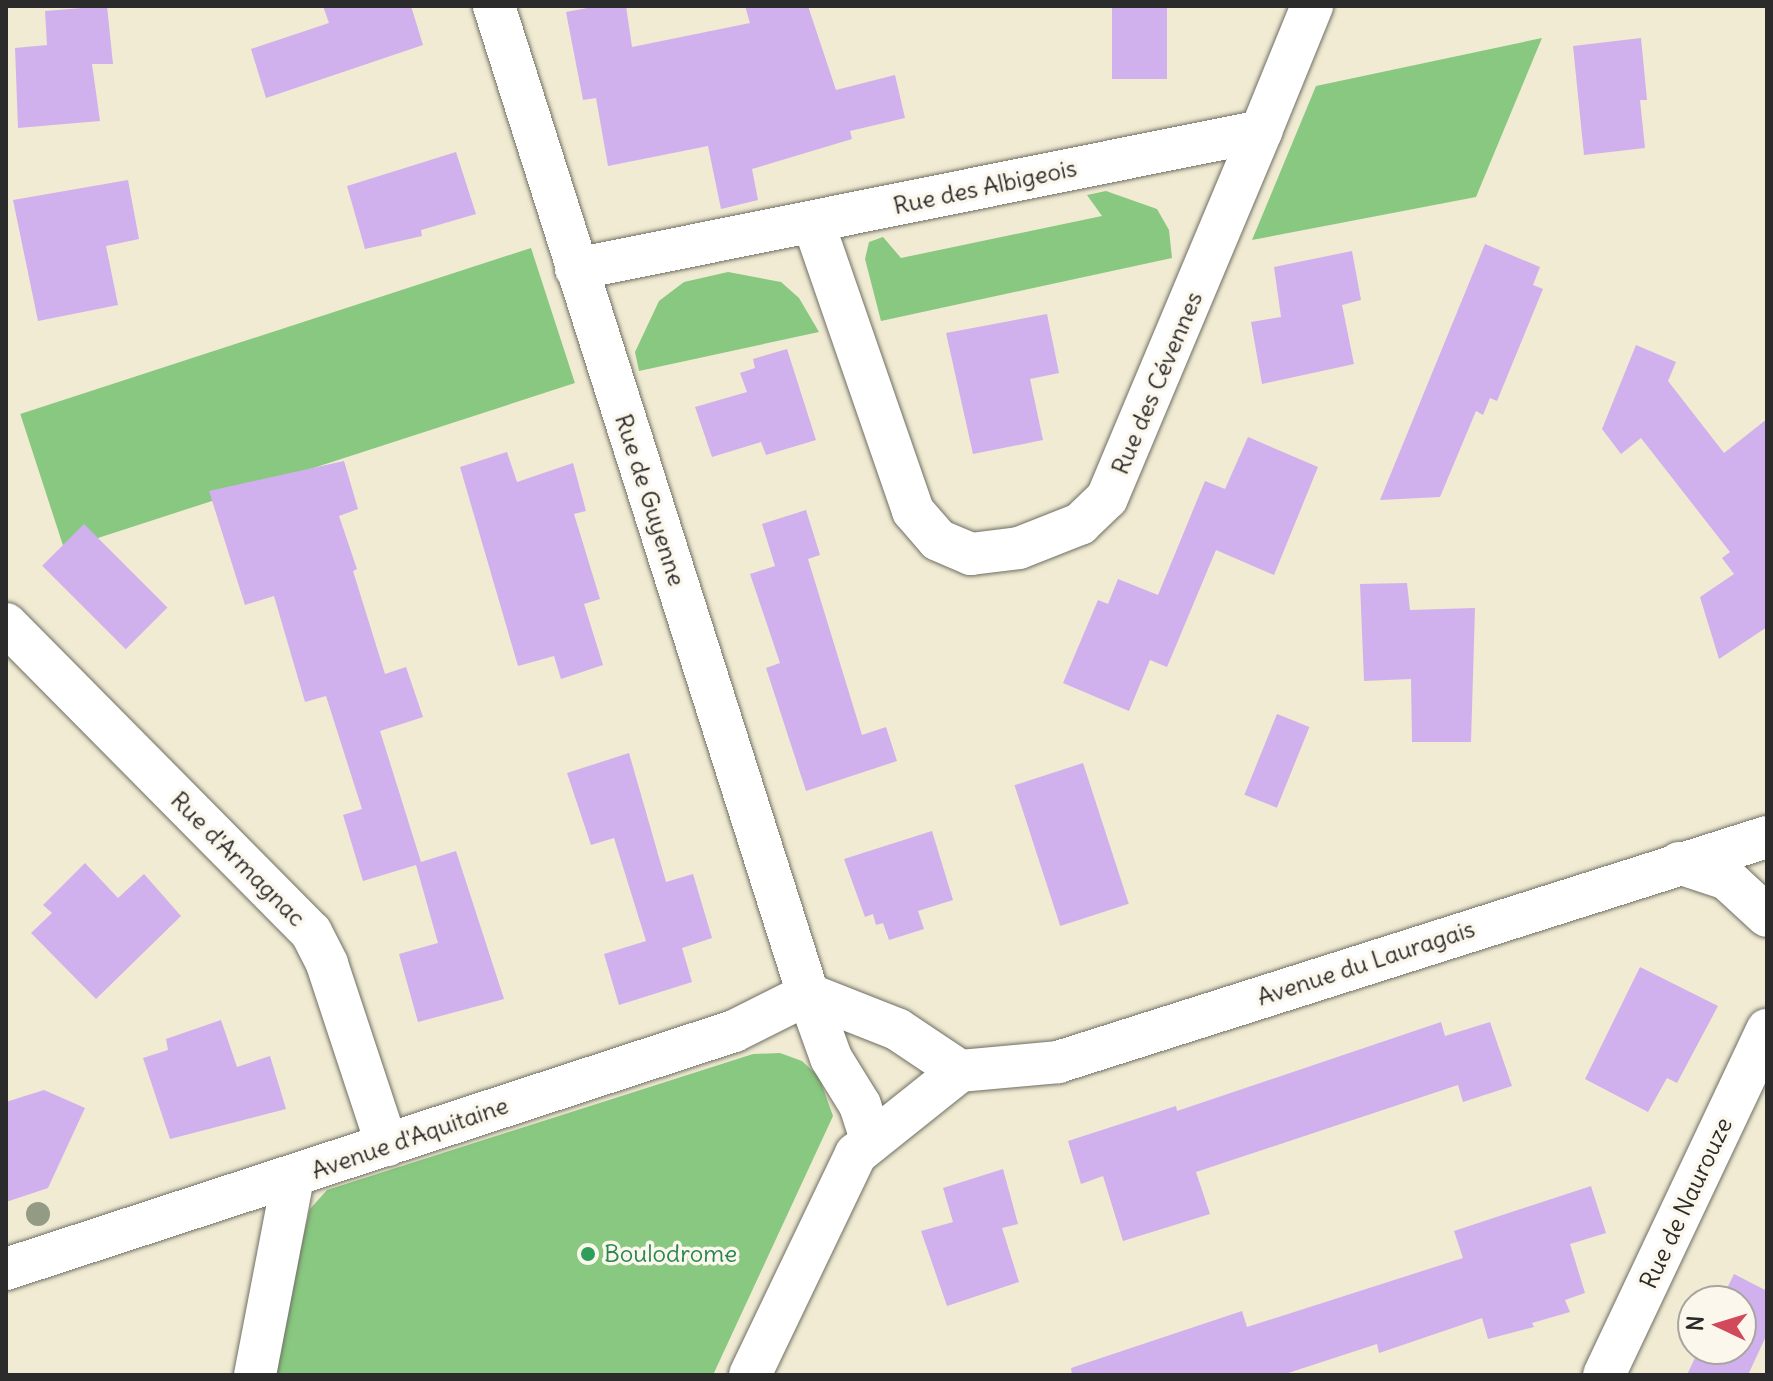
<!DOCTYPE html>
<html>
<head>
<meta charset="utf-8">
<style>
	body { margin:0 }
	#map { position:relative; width:1773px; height:1381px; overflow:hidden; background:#f0ebd2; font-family:Delius,sans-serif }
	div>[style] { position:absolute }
	.green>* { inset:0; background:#88c880; transform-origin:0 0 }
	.building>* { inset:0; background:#d0b1ed; transform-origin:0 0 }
	.roads { filter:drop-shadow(0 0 2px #706e65) drop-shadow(0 0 2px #706e65) }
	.minor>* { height:42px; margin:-21px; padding:0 21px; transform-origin:21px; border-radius:21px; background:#fff }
	.trees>* { width:24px; height:24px; margin:-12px; border-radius:50%; background:#939b84 }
	.dots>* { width:22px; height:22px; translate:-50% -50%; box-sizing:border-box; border:4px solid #fbf7ec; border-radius:50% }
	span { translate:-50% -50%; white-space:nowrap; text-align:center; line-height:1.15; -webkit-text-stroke:7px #fbf7ec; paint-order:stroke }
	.street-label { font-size:24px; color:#2b2b2b }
	.leisure-label { font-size:24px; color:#27864d }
	.left { translate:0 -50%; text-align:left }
	.frame { position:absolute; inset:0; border:8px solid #2b2b2b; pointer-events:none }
	.north { position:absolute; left:1677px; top:1285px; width:80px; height:80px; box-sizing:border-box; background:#fbf7ec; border:2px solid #a8a59f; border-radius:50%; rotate:274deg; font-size:22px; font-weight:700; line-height:32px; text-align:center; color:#2b2b2b }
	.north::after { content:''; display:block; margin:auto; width:28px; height:36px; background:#d1495b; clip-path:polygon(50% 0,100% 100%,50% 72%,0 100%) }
</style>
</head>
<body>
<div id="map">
	<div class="green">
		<div style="clip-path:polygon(1542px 38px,1476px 197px,1252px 240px,1316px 86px)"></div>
		<div style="clip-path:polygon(1106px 191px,1157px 209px,1169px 230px,1172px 258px,881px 321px,865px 259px,869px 242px,883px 237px,901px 258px,1102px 216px,1087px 195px)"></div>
		<div style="left:531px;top:248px;width:142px;height:537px;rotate:72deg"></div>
		<div style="clip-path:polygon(728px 272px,781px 282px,799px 298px,819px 332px,639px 371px,635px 352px,659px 301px,684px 282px)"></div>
		<div style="clip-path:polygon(780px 1053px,802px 1061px,819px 1077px,833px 1116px,713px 1375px,270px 1375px,310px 1209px,327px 1190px,753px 1054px)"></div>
	</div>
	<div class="building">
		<div style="clip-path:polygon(107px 6px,113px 64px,92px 64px,100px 121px,18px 128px,15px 48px,47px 45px,45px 11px)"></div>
		<div style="clip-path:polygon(323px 6px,411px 6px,423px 45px,266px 98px,251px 49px,329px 23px)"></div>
		<div style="clip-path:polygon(598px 6px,626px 6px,632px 47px,750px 23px,745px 6px,808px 6px,836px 90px,895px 75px,905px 118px,850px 131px,852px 139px,752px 169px,758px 200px,721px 209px,708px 146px,608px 166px,596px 98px,583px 100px,566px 12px)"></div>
		<div style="left:1112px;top:6px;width:55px;height:73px"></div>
		<div style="clip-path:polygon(1641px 38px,1647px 100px,1640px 100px,1645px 148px,1584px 155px,1573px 46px)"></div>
		<div style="clip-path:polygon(456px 152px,476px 214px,421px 230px,422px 236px,365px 249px,347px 186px)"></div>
		<div style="clip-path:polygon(128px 180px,139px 239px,106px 246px,118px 305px,38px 321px,13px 200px)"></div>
		<div style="clip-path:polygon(1485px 244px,1540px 267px,1533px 285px,1543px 289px,1497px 401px,1490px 398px,1483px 415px,1476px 411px,1440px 497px,1380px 500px)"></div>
		<div style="clip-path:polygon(1352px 251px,1361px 300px,1342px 305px,1354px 364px,1262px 384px,1251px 322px,1281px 317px,1274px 267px)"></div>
		<div style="clip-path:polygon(1047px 314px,1059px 373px,1030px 379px,1043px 440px,973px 454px,946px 333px)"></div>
		<div style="clip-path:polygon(1636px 345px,1676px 362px,1668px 381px,1724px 453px,1767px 419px,1767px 627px,1719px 659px,1700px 597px,1734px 574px,1722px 558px,1730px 552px,1641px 438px,1621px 454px,1602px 429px)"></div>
		<div style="clip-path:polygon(787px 349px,816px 440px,766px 455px,761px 442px,712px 457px,695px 407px,747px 392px,740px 373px,755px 368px,753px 359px)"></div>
		<div style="clip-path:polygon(1248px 437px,1318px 467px,1274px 575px,1216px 550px,1167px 667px,1150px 660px,1129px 711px,1063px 683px,1098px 600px,1108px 604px,1118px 579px,1158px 595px,1205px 481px,1225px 489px)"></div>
		<div style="clip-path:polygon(507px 452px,517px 482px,573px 463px,586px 511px,574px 514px,600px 599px,584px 604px,603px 665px,561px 679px,554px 656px,518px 666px,460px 467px)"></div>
		<div style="clip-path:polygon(344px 461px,358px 509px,339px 516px,357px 569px,353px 571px,385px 674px,406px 667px,423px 717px,380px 731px,421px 862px,456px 851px,504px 999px,418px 1022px,399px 954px,438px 943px,416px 865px,363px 881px,343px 815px,362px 809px,326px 696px,305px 702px,274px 596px,245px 605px,209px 491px)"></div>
		<div style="clip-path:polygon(806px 510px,820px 555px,808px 559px,862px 735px,886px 727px,897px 761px,806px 791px,766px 668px,780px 663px,750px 574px,775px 566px,762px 524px)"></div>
		<div style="left:84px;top:524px;width:118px;height:59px;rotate:45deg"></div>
		<div style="clip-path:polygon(1407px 583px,1410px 610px,1475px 608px,1471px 742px,1412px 742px,1411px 679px,1364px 681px,1360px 584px)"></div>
		<div style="left:1277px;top:714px;width:35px;height:87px;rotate:22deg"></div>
		<div style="clip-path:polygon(629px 753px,666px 882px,693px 874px,712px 938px,682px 948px,692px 982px,619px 1005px,604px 954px,646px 941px,614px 838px,591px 845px,567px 773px)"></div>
		<div style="left:1083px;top:763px;width:148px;height:72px;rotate:72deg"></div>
		<div style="clip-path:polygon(932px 831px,953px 900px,918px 911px,924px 929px,889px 940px,883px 923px,876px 925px,873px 914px,865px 917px,844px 859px)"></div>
		<div style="clip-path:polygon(85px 863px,118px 898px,144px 874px,181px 916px,96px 999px,31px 933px,52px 913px,43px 905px)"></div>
		<div style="clip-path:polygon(1640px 967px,1718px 1006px,1677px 1083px,1667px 1078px,1648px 1112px,1585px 1079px)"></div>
		<div style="clip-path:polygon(221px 1020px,237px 1067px,270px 1056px,286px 1109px,170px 1139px,143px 1058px,168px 1050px,166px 1039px)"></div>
		<div style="clip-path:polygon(1441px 1022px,1445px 1036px,1490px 1022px,1512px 1086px,1463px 1102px,1458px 1085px,1196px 1172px,1210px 1214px,1123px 1241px,1103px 1176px,1081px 1184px,1068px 1141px,1176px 1106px,1177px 1111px)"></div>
		<div style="clip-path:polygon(44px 1090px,85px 1108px,48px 1188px,6px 1202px,6px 1102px)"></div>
		<div style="clip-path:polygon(1003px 1169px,1018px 1224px,1002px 1228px,1019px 1282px,947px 1306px,921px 1231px,953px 1222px,943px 1188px)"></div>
		<div style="clip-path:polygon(1591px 1186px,1606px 1233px,1570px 1244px,1585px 1293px,1565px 1300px,1570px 1312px,1532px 1323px,1534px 1327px,1488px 1339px,1482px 1318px,1379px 1353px,1377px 1344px,1282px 1375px,1072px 1375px,1071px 1368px,1242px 1311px,1247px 1327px,1463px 1258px,1454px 1231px)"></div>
		<div style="clip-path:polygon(1734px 1274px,1767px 1291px,1767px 1334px,1748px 1375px,1687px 1375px,1699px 1349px,1741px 1349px,1741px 1301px,1721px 1301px)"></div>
	</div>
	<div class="roads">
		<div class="minor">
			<div style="left:494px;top:6px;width:1037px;rotate:72.37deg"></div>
			<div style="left:808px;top:994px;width:68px;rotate:70.2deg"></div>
			<div style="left:831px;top:1058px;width:55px;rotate:58.3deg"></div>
			<div style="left:860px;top:1105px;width:38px;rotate:72deg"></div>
			<div style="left:813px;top:222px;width:306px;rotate:70.9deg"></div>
			<div style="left:913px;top:511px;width:38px;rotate:49deg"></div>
			<div style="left:938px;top:540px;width:36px;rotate:23deg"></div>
			<div style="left:971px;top:554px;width:48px;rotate:-7.1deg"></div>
			<div style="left:1019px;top:548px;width:66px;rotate:-21.5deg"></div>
			<div style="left:1080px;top:524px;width:37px;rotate:-44deg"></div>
			<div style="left:1107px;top:498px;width:398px;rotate:-67.2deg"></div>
			<div style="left:576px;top:269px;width:699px;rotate:-11.39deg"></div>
			<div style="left:1261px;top:131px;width:135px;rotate:-67.8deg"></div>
			<div style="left:6px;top:624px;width:433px;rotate:45.3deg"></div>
			<div style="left:311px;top:932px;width:36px;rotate:63deg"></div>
			<div style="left:327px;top:964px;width:191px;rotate:71.7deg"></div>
			<div style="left:1679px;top:863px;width:51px;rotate:18.4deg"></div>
			<div style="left:1727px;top:879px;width:54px;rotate:42.8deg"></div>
			<div style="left:808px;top:994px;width:96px;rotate:21.5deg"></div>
			<div style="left:897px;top:1029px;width:76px;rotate:33.7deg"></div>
			<div style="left:960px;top:1071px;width:98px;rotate:-5.2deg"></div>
			<div style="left:1058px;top:1062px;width:744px;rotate:-17.61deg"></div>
			<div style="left:6px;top:1269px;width:766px;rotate:-18.1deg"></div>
			<div style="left:734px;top:1031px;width:83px;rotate:-26.6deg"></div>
			<div style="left:255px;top:1375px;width:201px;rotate:-79.1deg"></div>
			<div style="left:750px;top:1375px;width:245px;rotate:-64.4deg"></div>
			<div style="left:856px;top:1154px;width:133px;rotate:-38.6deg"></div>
			<div style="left:1604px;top:1375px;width:382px;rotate:-64.7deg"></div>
		</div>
	</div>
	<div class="trees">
		<div style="left:38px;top:1214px"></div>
	</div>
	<div class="dots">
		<div style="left:588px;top:1254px;background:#2e9e5b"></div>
	</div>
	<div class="street-label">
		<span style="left:985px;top:187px;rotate:-12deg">Rue des Albigeois</span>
		<span style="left:1157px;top:383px;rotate:-67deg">Rue des Cévennes</span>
		<span style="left:650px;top:500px;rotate:72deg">Rue de Guyenne</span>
		<span style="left:238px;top:859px;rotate:45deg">Rue d'Armagnac</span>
		<span style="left:1366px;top:963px;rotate:-18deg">Avenue du Lauragais</span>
		<span style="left:410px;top:1138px;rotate:-19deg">Avenue d'Aquitaine</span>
		<span style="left:1686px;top:1203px;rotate:-65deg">Rue de Naurouze</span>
	</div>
	<div class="leisure-label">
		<span class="left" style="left:604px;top:1254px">Boulodrome</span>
	</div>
	<div class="frame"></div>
	<div class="north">N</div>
</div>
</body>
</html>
